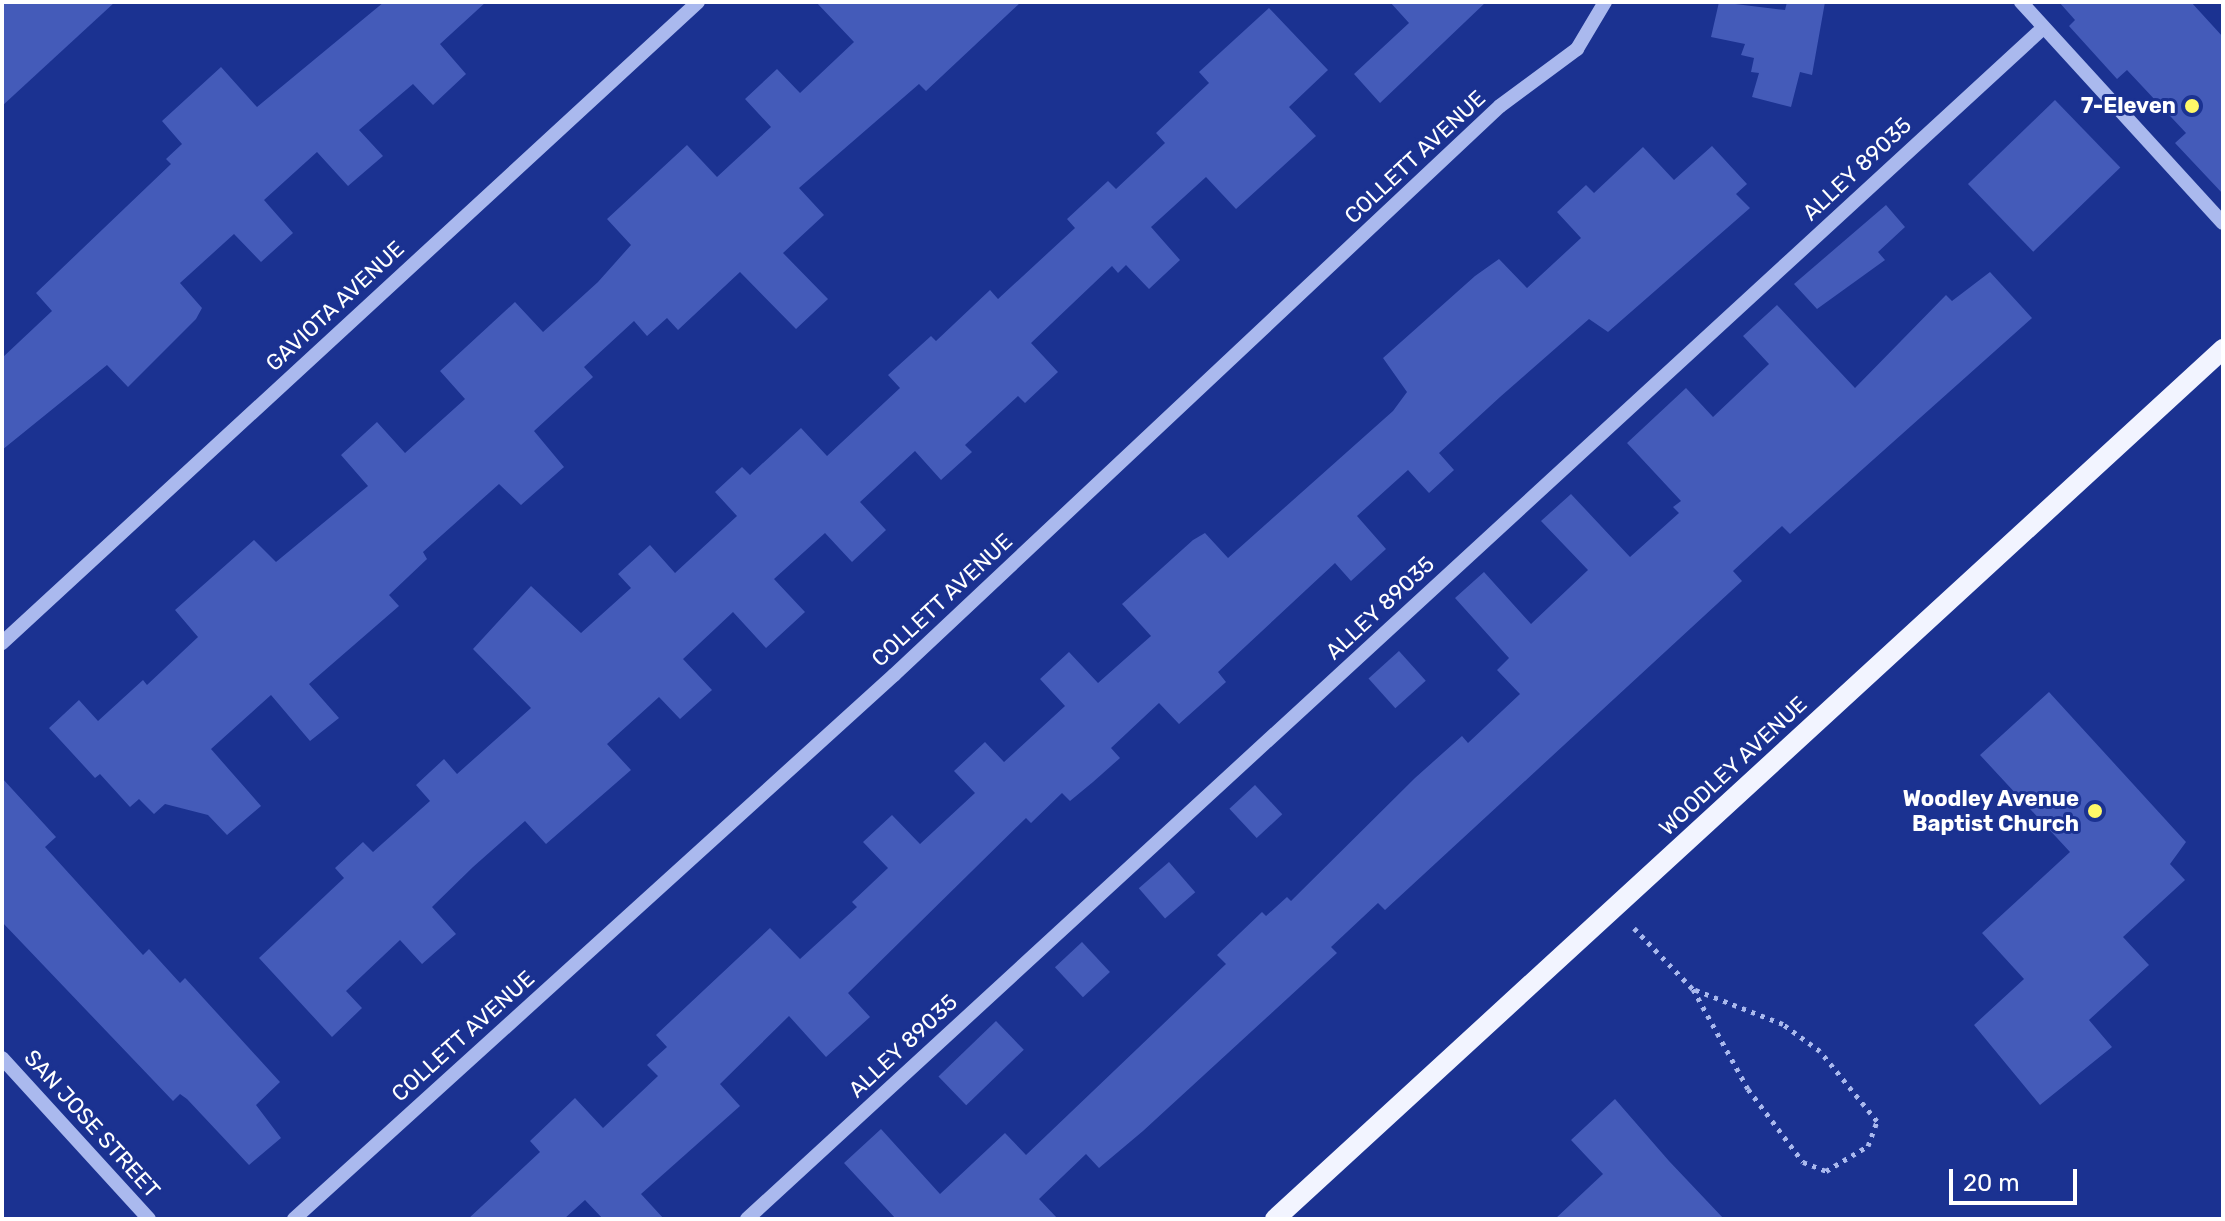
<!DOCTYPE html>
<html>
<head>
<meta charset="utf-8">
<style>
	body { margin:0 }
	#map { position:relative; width:2225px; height:1221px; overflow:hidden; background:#1b3291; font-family:Rubik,sans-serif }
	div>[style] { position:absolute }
	.building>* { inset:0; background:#445bb9; transform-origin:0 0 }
	.path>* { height:5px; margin-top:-2.5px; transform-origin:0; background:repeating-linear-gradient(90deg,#aab9ee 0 4px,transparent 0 10px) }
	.minor>* { height:14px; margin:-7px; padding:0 7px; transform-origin:7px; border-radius:7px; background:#aab9ee }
	.major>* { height:20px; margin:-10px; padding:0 10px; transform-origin:10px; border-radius:10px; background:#f2f4ff }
	.dots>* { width:22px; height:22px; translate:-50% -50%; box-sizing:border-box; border:4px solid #1b3291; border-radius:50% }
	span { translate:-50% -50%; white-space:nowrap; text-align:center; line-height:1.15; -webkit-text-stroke:6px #1b3291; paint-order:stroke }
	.poi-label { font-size:22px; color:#fff; font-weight:700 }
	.right { translate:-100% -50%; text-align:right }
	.street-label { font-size:22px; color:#fff }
	.frame { position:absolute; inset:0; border:4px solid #fff; pointer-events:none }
	.scale { position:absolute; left:1949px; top:1169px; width:128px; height:36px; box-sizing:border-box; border:4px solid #fff; border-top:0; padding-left:10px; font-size:24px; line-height:28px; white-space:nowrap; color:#fff; -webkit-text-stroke:6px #1b3291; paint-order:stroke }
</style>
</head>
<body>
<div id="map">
	<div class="building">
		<div style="clip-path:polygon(2px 2px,115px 2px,2px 106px)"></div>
		<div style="clip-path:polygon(384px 2px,486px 2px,440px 44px,466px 74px,433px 105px,413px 84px,359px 130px,383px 156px,348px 186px,317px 152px,264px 200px,293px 233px,261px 262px,234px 234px,180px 283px,202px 308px,196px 319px,128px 387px,107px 365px,2px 450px,2px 358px,52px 311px,36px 293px,171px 164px,166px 159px,182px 144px,162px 121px,221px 67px,257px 107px)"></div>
		<div style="clip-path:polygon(816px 2px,1021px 2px,926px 91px,919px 84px,799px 188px,824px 215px,783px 253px,828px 299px,796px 329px,740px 272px,678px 330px,667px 318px,647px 336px,634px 321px,584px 367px,593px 377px,534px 431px,564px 467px,521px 505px,499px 484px,423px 552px,427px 559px,389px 595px,399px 606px,309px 684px,339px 718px,310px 741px,271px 695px,211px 749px,261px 806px,227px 835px,208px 815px,165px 804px,154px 814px,139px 799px,130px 807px,100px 774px,95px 778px,49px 728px,79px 700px,98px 721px,143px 680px,147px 685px,198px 637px,175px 610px,254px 540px,276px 562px,368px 486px,341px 455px,377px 422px,405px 453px,465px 399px,440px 371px,515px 302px,543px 332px,598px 282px,631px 245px,607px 219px,687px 145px,717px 177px,771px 127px,745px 99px,777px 69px,800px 93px,854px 42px)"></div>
		<div style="clip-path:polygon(1390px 2px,1486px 2px,1380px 103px,1354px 74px,1409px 23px)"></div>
		<div style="clip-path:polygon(1719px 2px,1785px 10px,1787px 2px,1825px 2px,1812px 75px,1800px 72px,1791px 107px,1752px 97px,1759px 73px,1751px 72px,1754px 58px,1741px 55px,1745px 44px,1711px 37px)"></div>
		<div style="clip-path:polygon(2059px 2px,2191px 2px,2223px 37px,2223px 194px,2175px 143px,2186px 133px,2127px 70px,2117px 79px,2069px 26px,2075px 20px)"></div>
		<div style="clip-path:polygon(1269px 8px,1328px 70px,1289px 107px,1316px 136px,1236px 209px,1206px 177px,1151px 227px,1180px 260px,1149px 289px,1126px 265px,1118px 273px,1112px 266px,1031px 343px,1058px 372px,1025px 403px,1018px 396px,965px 445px,972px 452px,941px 480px,915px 451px,860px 502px,886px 530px,852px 562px,825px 533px,774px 579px,805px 612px,766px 648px,733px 612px,683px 659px,712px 690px,680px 719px,659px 697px,607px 744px,631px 770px,546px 844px,525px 821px,473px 867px,432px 907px,456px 934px,422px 964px,400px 940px,346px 991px,362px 1008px,332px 1037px,259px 958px,344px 878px,335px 868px,363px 842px,373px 852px,430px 801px,416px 785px,444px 759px,457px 774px,531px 708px,473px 649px,531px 586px,581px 633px,631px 588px,618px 574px,650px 545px,675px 573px,737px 516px,715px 492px,742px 467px,750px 475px,801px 428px,827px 456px,900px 388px,888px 375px,931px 336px,936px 341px,990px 290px,998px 299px,1075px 228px,1067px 219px,1108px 181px,1116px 189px,1165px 143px,1156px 133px,1209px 83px,1199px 72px)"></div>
		<div style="left:2055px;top:100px;width:94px;height:121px;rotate:46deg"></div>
		<div style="clip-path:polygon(1712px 146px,1747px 184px,1736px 194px,1750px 208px,1608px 332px,1589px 319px,1500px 397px,1439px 453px,1454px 470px,1429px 493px,1408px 470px,1357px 516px,1386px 549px,1351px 581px,1335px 563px,1218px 672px,1226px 682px,1179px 724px,1159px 703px,1111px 748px,1120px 758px,1093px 782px,1070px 801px,1062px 793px,1031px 823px,1026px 818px,848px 993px,870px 1017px,826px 1057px,789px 1016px,720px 1084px,740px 1106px,641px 1194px,664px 1219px,603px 1219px,585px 1200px,564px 1219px,468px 1219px,540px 1152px,530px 1141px,575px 1098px,603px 1128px,658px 1076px,647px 1065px,667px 1047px,656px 1035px,770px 928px,800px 959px,857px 907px,852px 902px,888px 868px,863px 842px,892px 815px,920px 844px,975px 793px,954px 771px,985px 742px,1004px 762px,1065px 706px,1040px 679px,1069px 652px,1098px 683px,1151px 636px,1122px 604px,1193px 540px,1205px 533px,1228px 558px,1393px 411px,1407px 392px,1383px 358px,1475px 276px,1499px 259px,1527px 288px,1581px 238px,1557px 212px,1586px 185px,1594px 193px,1643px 147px,1674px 180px)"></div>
		<div style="clip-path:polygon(1886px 205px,1905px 227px,1878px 252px,1885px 260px,1817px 309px,1794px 284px)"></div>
		<div style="clip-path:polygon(1990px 272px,2032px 318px,1790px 534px,1782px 526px,1733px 571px,1742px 581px,1385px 910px,1378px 903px,1331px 947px,1337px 953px,1143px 1131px,1099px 1168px,1086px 1154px,1039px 1199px,1058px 1219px,896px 1219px,844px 1163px,881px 1129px,940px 1194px,1005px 1133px,1026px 1155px,1226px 964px,1217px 955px,1262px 912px,1266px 916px,1287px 897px,1291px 901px,1415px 778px,1462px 736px,1468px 743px,1520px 694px,1497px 670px,1509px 658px,1455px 598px,1484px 572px,1531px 624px,1588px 570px,1541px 521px,1571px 494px,1630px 557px,1679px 513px,1673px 507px,1681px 501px,1627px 443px,1686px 388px,1713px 417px,1769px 364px,1743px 336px,1777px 305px,1855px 388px,1946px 295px,1952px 301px)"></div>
		<div style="left:1399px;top:651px;width:40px;height:41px;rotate:48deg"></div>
		<div style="clip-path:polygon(2049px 692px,2186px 842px,2170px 864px,2185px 880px,2123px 937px,2149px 965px,2089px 1020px,2112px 1047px,2040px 1105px,1974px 1025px,2024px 979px,1982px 933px,2070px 852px,1980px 755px)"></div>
		<div style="clip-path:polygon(2px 778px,56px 837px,45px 847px,143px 955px,149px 949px,180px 983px,185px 978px,280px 1082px,256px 1105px,281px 1138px,249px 1165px,187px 1099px,180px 1094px,173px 1101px,2px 922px)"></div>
		<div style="left:1255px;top:785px;width:40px;height:35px;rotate:47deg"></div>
		<div style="left:1169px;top:862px;width:40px;height:40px;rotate:49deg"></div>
		<div style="left:1082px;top:942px;width:41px;height:37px;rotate:47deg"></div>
		<div style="left:996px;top:1021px;width:40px;height:80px;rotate:46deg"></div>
		<div style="clip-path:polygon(1615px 1099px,1669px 1161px,1724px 1219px,1555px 1219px,1603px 1174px,1571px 1140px)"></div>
	</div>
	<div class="path">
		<div style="left:1634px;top:928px;width:85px;rotate:46deg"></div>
		<div style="left:1693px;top:989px;width:114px;rotate:61.2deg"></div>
		<div style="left:1748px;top:1089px;width:91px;rotate:53deg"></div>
		<div style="left:1803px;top:1162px;width:25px;rotate:21deg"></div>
		<div style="left:1826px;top:1171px;width:49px;rotate:-30.8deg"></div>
		<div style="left:1868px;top:1146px;width:27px;rotate:-70deg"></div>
		<div style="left:1877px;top:1121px;width:90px;rotate:-129.2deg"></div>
		<div style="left:1820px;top:1051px;width:46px;rotate:-143.9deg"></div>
		<div style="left:1783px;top:1024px;width:97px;rotate:-158.7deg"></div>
	</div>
	<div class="minor">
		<div style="left:2021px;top:2px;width:299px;rotate:47.6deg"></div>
		<div style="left:2px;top:643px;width:946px;rotate:-42.64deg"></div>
		<div style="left:2px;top:1058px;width:218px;rotate:47.6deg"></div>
		<div style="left:294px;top:1219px;width:810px;rotate:-42.2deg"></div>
		<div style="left:894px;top:675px;width:831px;rotate:-43.2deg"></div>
		<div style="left:1500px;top:106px;width:96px;rotate:-36.5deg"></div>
		<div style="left:1577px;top:49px;width:55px;rotate:-59.2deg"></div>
		<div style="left:747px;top:1219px;width:1759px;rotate:-42.58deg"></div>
	</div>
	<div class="major">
		<div style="left:1275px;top:1219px;width:1287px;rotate:-42.54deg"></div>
	</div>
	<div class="dots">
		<div style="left:2192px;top:106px;background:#fff868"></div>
		<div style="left:2095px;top:811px;background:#fff868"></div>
	</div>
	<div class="poi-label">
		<span class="right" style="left:2176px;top:106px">7-Eleven</span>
		<span class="right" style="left:2079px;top:811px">Woodley Avenue<br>Baptist Church</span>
	</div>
	<div class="street-label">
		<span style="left:1415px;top:157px;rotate:-43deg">COLLETT AVENUE</span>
		<span style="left:1857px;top:169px;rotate:-43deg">ALLEY 89035</span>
		<span style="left:335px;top:306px;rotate:-43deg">GAVIOTA AVENUE</span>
		<span style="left:942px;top:600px;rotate:-43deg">COLLETT AVENUE</span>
		<span style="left:1380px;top:608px;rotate:-43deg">ALLEY 89035</span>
		<span style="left:1733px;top:766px;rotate:-43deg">WOODLEY AVENUE</span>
		<span style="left:463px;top:1036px;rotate:-42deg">COLLETT AVENUE</span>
		<span style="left:903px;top:1046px;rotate:-43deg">ALLEY 89035</span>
		<span style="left:92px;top:1124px;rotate:48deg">SAN JOSE STREET</span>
	</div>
	<div class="frame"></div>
	<div class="scale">20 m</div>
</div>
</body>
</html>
